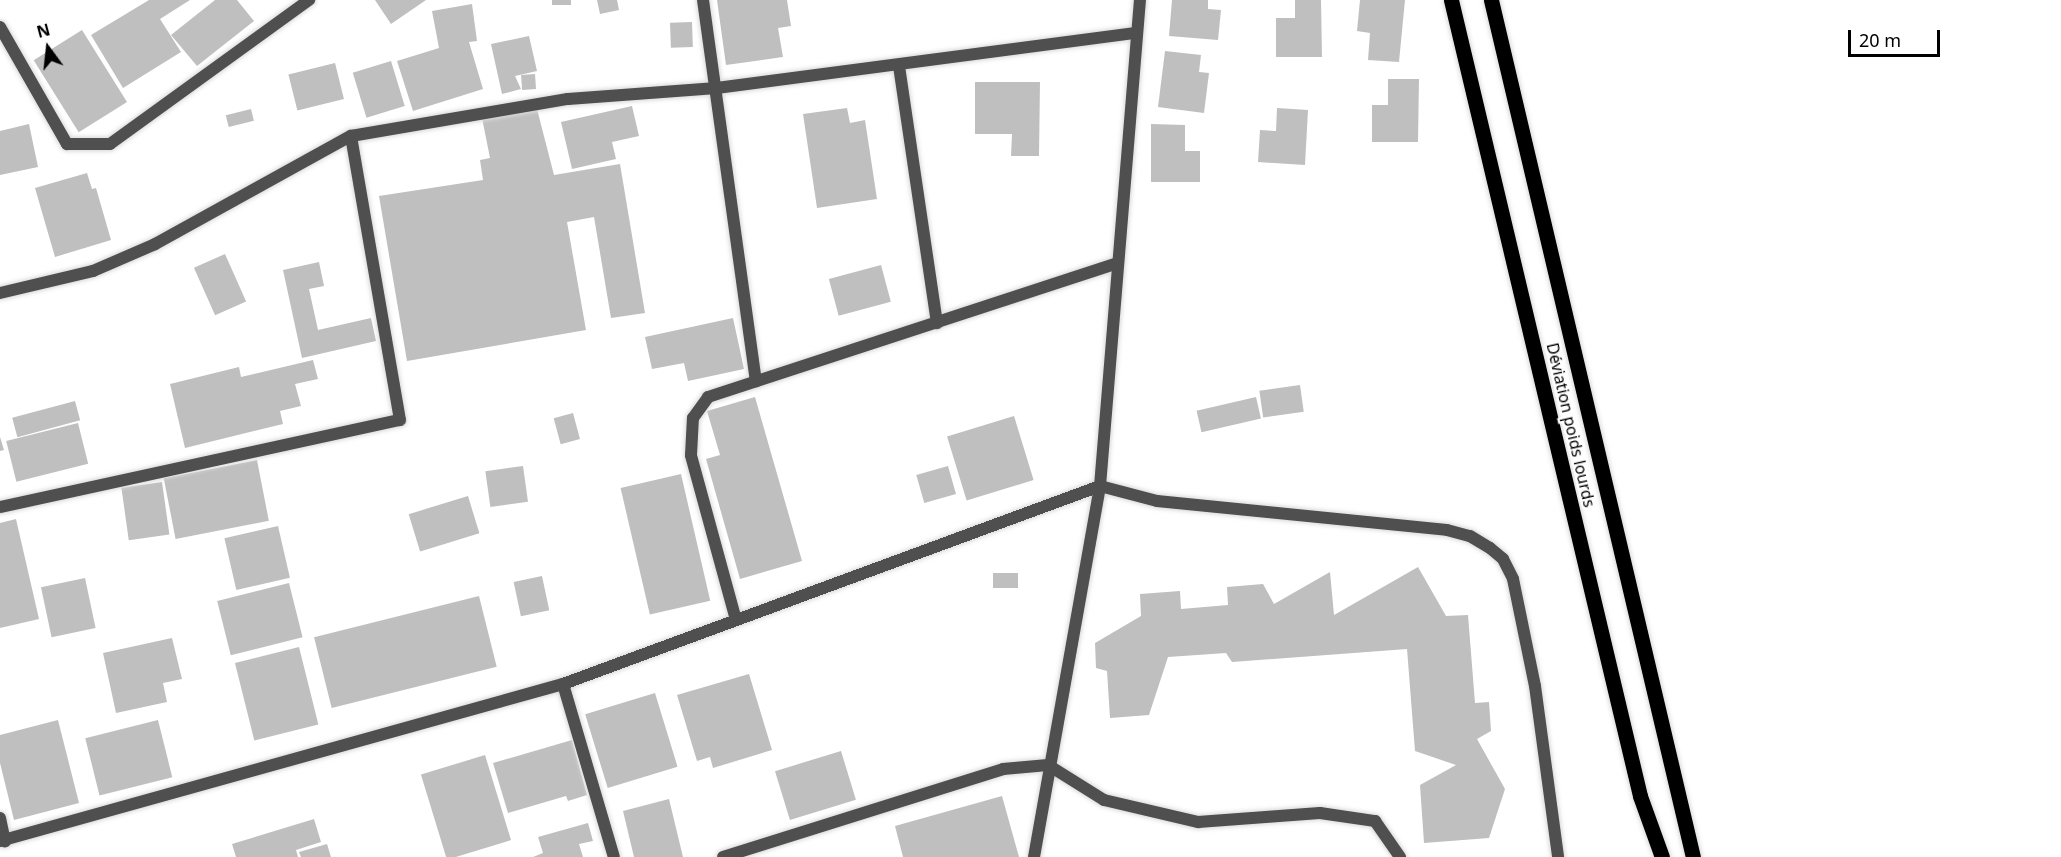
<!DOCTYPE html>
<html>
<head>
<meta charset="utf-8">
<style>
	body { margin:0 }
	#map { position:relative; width:2061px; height:857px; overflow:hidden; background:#fff; font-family:"Noto Sans",sans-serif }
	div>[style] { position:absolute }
	.building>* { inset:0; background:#bfbfbf; transform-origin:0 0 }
	.roads { filter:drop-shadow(0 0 2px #dbdbdb) drop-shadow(0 0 2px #dbdbdb) }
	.street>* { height:12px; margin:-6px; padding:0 6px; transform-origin:6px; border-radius:6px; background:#4f4f4f }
	.primary>* { height:15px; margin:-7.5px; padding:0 7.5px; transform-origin:7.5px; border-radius:7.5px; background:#000 }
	span { translate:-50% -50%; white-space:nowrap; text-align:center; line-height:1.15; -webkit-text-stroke:4.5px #fff; paint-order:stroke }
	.street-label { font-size:16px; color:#000 }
	.north { position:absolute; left:18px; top:18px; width:60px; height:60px; -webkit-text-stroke:4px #fff; paint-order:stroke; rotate:345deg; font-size:16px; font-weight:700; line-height:24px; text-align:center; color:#000 }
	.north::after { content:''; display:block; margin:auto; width:21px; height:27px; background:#000; clip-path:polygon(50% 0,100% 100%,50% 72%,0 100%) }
	.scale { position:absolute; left:1848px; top:30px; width:92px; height:27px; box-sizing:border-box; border:3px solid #000; border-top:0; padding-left:8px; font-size:18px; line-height:21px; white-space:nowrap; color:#000; -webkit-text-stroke:4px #fff; paint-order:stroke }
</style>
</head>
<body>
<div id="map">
	<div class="building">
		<div style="clip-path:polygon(149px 0,190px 0,160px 19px,181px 52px,123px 88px,91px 35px)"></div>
		<div style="clip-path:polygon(215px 0,237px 0,254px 21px,197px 66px,171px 35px)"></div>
		<div style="clip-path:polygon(375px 0,426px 0,391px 24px)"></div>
		<div style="left:552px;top:0;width:19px;height:5px"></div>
		<div style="clip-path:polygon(597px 0,617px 0,619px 10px,600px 14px)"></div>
		<div style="clip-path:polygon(717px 0,787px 0,791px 26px,778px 28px,783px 57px,726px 65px)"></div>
		<div style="clip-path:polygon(1172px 0,1208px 0,1208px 9px,1221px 10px,1218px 40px,1169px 36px)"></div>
		<div style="clip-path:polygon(1295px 0,1321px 0,1322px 57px,1276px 57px,1276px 18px,1295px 18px)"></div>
		<div style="clip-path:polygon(1360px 0,1405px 0,1399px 62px,1368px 60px,1370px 33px,1357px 31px)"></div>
		<div style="clip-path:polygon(472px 4px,477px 41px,469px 42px,483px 89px,413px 111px,397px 61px,439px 48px,432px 11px)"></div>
		<div style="left:692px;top:22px;width:25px;height:22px;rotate:88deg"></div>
		<div style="left:82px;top:30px;width:85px;height:57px;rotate:58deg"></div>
		<div style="clip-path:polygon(529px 36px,537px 71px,515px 76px,521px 89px,502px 94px,491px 44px)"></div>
		<div style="clip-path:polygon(1165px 51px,1201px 55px,1199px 72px,1209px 73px,1204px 113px,1158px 107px)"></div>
		<div style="left:391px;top:61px;width:47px;height:40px;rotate:73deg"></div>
		<div style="left:335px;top:63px;width:37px;height:48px;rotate:76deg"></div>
		<div style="left:535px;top:74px;width:15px;height:14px;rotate:86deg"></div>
		<div style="clip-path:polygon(1388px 79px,1419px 79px,1418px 142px,1372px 142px,1372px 105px,1388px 105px)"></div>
		<div style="clip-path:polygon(975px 82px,1040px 82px,1039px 156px,1011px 156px,1012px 134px,975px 134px)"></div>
		<div style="clip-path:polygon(632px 106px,639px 136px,612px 142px,616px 159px,572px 169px,561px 122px)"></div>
		<div style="clip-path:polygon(847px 108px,850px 123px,865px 120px,877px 199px,817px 208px,803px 114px)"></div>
		<div style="clip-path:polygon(1277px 108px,1308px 110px,1305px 165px,1258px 162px,1260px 130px,1276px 131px)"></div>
		<div style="left:251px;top:109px;width:12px;height:26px;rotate:76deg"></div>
		<div style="clip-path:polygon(537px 109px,554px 175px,620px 164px,645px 313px,611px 318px,594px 217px,567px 222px,586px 330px,407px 361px,379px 196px,483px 180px,480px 160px,490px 158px,482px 118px)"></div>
		<div style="clip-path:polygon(29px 124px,38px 167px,0 175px,0 131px)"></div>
		<div style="clip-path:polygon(1151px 124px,1185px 125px,1185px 151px,1200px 151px,1200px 182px,1151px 182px)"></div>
		<div style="clip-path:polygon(87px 173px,92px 189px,96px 188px,111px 240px,55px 257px,35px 188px)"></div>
		<div style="left:225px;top:254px;width:52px;height:34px;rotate:66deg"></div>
		<div style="clip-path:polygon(319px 262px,324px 286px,309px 289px,318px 330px,371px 318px,376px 341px,302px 358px,283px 270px)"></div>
		<div style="left:881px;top:265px;width:38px;height:54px;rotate:75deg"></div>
		<div style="clip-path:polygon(733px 318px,744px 369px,688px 381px,684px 363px,652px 369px,645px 337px)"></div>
		<div style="clip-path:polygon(313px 360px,318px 379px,295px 384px,301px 406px,280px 411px,283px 424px,185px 448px,170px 384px,239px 367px,241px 377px)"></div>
		<div style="left:1300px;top:385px;width:27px;height:41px;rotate:82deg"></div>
		<div style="clip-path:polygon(755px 397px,802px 561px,740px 579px,706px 459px,720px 455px,707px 411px)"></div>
		<div style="left:1256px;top:397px;width:22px;height:61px;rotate:77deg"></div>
		<div style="left:75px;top:401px;width:20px;height:65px;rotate:75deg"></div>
		<div style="left:573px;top:413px;width:27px;height:20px;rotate:75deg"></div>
		<div style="left:1014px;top:416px;width:67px;height:70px;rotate:73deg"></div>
		<div style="left:78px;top:423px;width:42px;height:74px;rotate:76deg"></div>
		<div style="clip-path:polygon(0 437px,4px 450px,0 451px)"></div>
		<div style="left:257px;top:460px;width:62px;height:95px;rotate:79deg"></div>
		<div style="left:523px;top:466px;width:36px;height:38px;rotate:82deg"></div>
		<div style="left:948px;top:466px;width:29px;height:33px;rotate:74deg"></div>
		<div style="left:681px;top:474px;width:130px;height:62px;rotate:77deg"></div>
		<div style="left:162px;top:482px;width:53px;height:41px;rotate:82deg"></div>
		<div style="left:468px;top:496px;width:39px;height:62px;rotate:73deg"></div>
		<div style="clip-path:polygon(16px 519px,39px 619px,0 628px,0 523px)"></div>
		<div style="left:278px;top:526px;width:53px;height:55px;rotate:77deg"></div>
		<div style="clip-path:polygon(1418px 567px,1446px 616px,1468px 615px,1475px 703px,1489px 702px,1491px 731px,1477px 739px,1505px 789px,1489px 838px,1424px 843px,1420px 785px,1456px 765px,1415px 751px,1407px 649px,1232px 662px,1226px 653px,1168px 657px,1149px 715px,1110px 718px,1107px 671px,1096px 668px,1095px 643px,1141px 616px,1140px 594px,1180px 591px,1181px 609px,1228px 605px,1227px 587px,1263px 584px,1274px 604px,1330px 572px,1334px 615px)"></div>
		<div style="left:993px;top:573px;width:25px;height:15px"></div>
		<div style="left:542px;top:576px;width:35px;height:29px;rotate:78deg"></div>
		<div style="left:85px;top:578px;width:51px;height:45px;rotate:78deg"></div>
		<div style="left:289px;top:583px;width:56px;height:74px;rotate:76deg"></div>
		<div style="left:479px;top:596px;width:73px;height:170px;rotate:76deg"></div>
		<div style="clip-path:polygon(172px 638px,182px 679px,163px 683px,167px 702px,116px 713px,103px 653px)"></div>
		<div style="left:299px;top:647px;width:80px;height:66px;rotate:76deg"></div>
		<div style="clip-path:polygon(749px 674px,772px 750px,713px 768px,710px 757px,697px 761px,677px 695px)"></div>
		<div style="left:655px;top:693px;width:77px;height:73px;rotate:73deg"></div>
		<div style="clip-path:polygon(58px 720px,79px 803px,14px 820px,0 763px,0 735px)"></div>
		<div style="left:158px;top:720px;width:59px;height:75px;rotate:76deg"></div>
		<div style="clip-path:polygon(572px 740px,587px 795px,568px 801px,566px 796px,508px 813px,493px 763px)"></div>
		<div style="left:841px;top:751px;width:51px;height:69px;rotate:73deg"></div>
		<div style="left:485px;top:755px;width:89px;height:67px;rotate:73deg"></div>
		<div style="clip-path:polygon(1002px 796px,1019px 857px,903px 857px,895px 826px)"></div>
		<div style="clip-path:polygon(669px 799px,683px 857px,634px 857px,623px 811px)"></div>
		<div style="clip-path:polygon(314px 819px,321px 842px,296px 850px,298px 857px,236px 857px,232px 844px)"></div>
		<div style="clip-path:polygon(588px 823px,593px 841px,579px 844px,583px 857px,533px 857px,543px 853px,538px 837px)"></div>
		<div style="clip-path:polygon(327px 844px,331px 857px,301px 857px,299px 852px)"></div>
	</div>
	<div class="roads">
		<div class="street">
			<div style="left:703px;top:0;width:385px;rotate:82.1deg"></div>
			<div style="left:0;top:27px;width:135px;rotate:60.2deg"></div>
			<div style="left:67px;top:144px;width:43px"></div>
			<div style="left:110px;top:144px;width:246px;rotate:-35.9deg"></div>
			<div style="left:899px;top:66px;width:260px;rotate:81.6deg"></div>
			<div style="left:0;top:293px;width:96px;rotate:-13.3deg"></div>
			<div style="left:93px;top:271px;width:68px;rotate:-23.5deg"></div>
			<div style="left:155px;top:244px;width:224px;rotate:-28.9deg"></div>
			<div style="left:351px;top:136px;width:220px;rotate:-9.7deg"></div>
			<div style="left:568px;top:99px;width:149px;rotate:-4.2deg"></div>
			<div style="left:717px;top:88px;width:422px;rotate:-7.5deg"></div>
			<div style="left:0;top:507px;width:409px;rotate:-12.3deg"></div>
			<div style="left:400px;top:420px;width:288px;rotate:-99.8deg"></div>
			<div style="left:736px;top:620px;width:171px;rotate:-105.3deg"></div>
			<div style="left:691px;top:455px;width:37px;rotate:-87deg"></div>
			<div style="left:693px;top:418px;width:26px;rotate:-54deg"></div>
			<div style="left:708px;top:397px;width:430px;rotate:-18.1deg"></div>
			<div style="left:563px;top:684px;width:180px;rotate:73.6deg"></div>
			<div style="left:0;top:818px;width:24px;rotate:78deg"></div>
			<div style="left:0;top:841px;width:584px;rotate:-15.58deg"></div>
			<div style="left:563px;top:684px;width:572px;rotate:-20.24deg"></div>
			<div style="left:1100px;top:486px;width:59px;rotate:14.7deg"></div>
			<div style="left:1157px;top:501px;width:291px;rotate:5.7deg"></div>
			<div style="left:1447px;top:530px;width:24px;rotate:15deg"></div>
			<div style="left:1470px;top:536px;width:23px;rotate:31deg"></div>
			<div style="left:1490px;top:548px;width:17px;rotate:40deg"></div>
			<div style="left:1503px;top:559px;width:22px;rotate:63deg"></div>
			<div style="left:1513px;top:579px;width:109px;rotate:78.4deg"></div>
			<div style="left:1535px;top:686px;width:173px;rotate:82.3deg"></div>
			<div style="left:723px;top:857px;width:294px;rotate:-17.4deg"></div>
			<div style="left:1003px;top:769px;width:45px;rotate:-5.1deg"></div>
			<div style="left:1048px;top:765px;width:66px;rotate:32deg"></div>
			<div style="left:1104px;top:800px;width:97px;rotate:13.2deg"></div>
			<div style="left:1198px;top:822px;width:122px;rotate:-4.2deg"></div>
			<div style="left:1320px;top:813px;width:56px;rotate:8.3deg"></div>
			<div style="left:1375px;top:821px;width:44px;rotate:55.2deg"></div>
			<div style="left:1034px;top:857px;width:377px;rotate:-79.9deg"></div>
			<div style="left:1100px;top:486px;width:488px;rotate:-85.3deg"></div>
		</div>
		<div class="primary">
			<div style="left:1451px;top:0;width:818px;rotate:76.64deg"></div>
			<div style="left:1640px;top:796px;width:65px;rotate:70.2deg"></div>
			<div style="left:1491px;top:0;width:880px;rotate:76.74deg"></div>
		</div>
	</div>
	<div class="street-label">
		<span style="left:1571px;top:425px;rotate:77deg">Déviation poids lourds</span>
	</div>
	<div class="north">N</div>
	<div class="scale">20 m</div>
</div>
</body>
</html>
